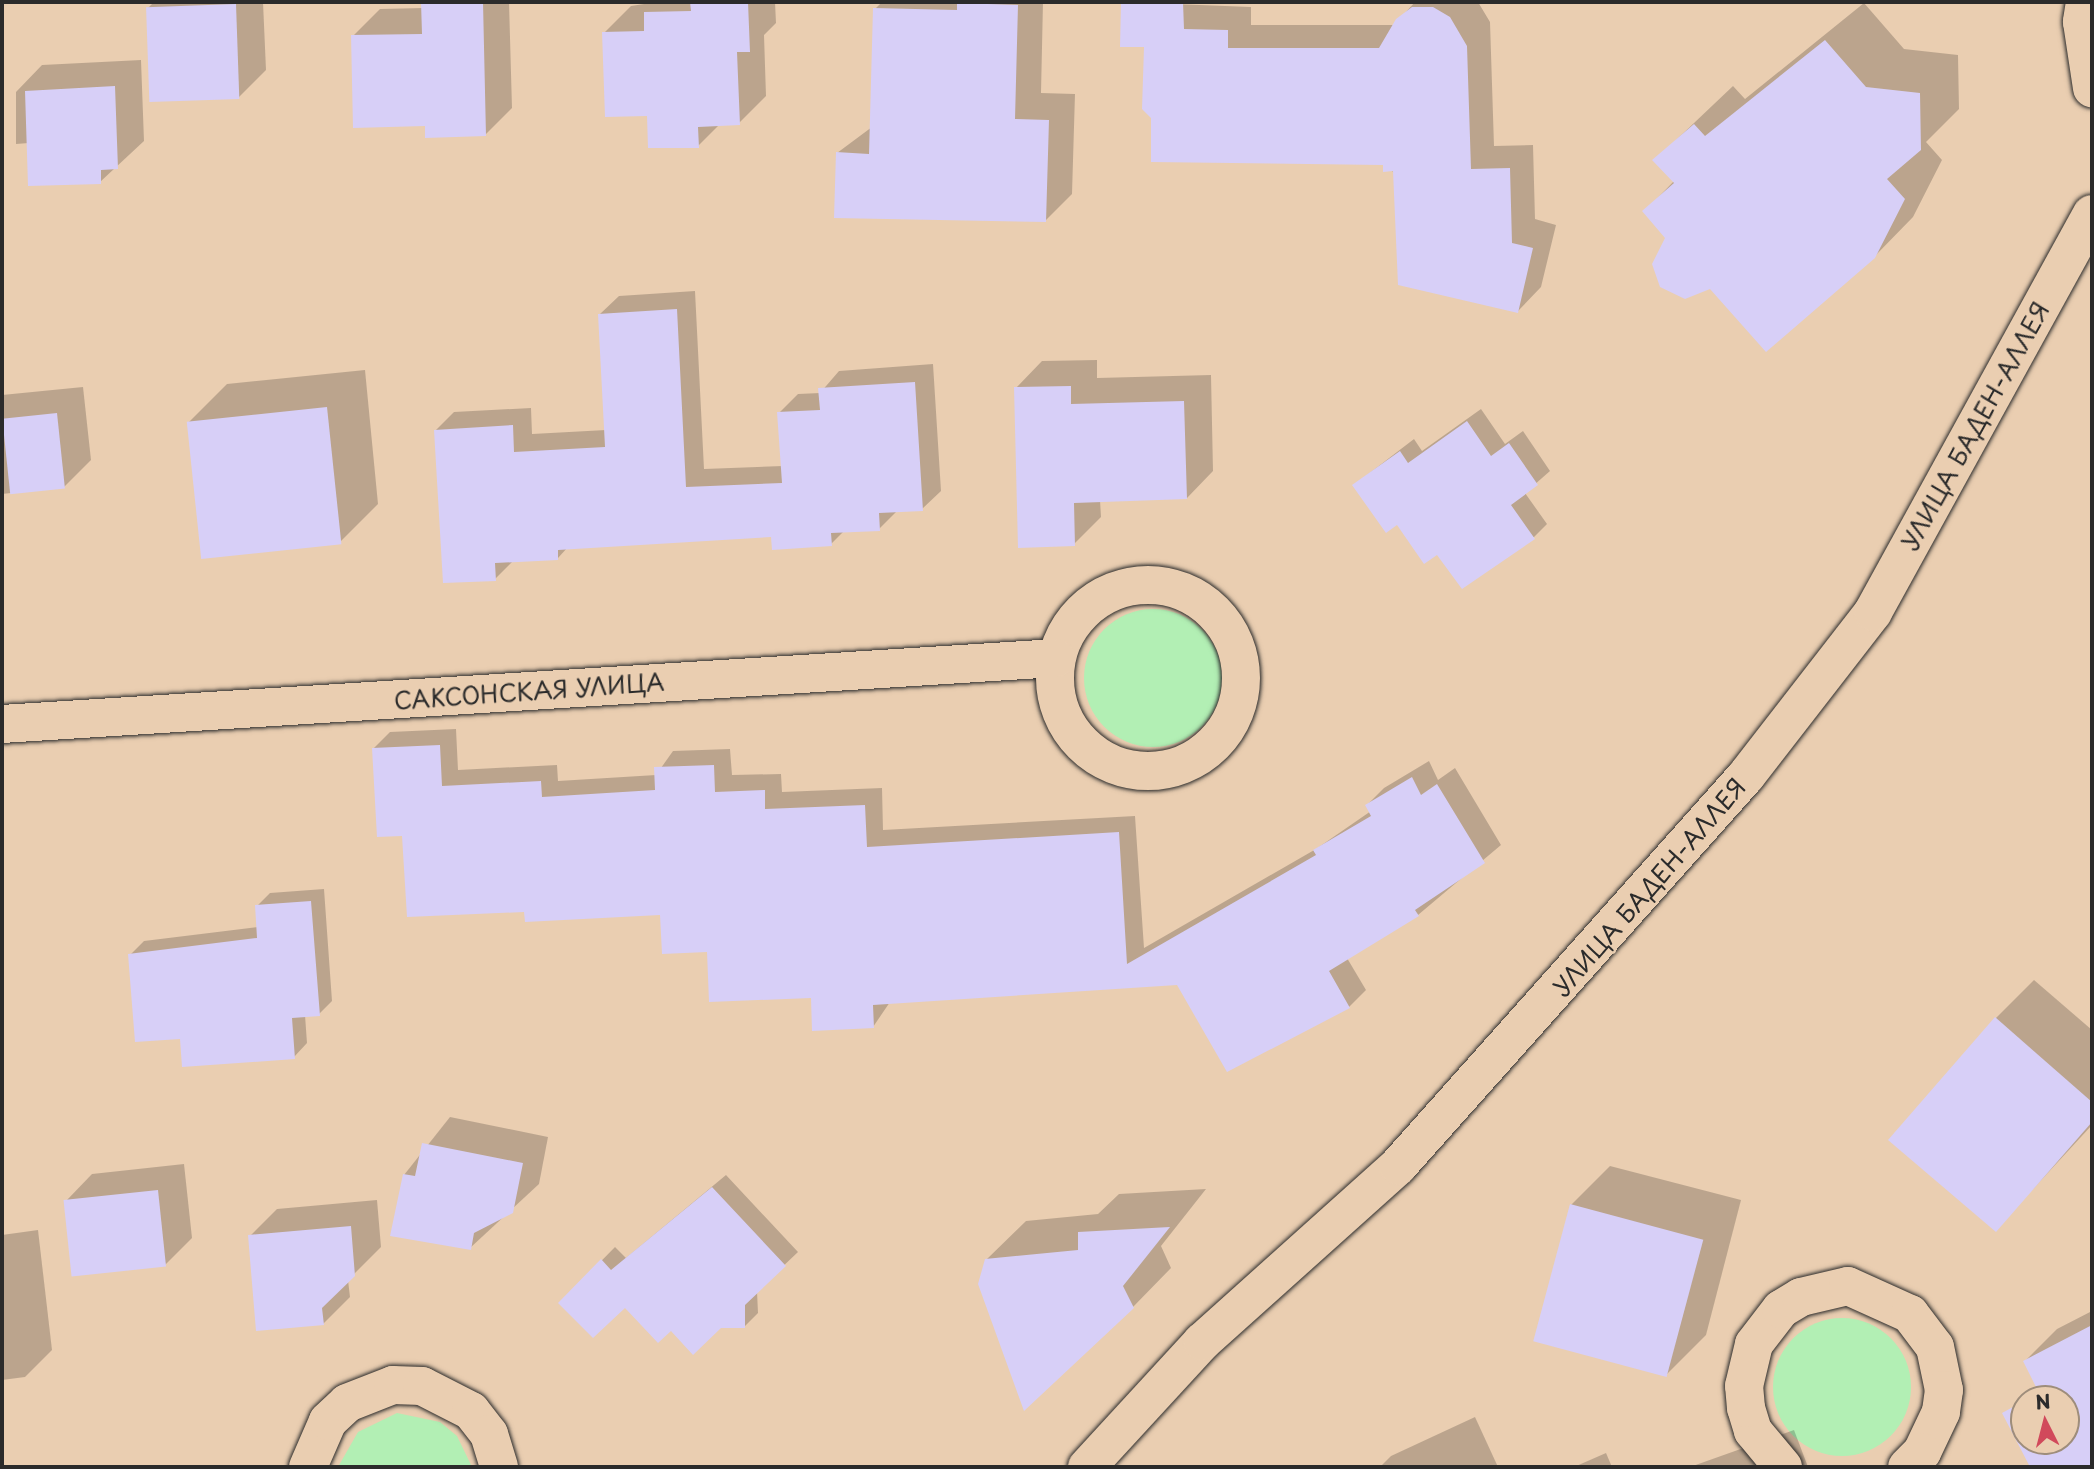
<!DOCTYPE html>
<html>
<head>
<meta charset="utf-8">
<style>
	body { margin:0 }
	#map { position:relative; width:2094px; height:1469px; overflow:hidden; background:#eaceb1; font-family:"Playpen Sans",sans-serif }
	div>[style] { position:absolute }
	.green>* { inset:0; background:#b2efb4 }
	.round { border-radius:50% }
	.shadow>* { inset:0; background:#0003 }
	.building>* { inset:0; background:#d7cff7; transform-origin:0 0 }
	.roads { filter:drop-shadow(0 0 2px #2b2b2b) drop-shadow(0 0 2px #2b2b2b) }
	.pedestrian>* { height:38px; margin:-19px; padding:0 19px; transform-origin:19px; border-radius:19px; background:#eaceb1 }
	.minor>* { height:38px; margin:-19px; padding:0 19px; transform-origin:19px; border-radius:19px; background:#eaceb1 }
	.minor>.ring { margin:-19px; padding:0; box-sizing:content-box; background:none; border:38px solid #eaceb1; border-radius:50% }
	span { translate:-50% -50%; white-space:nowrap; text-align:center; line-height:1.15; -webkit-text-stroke:5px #eaceb1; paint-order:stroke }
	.street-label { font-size:24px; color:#2b2b2b }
	.frame { position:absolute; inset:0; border:4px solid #2b2b2b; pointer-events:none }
	.north { position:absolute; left:2010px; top:1385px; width:70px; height:70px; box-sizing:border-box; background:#eaceb1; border:2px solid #9e8d7b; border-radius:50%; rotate:354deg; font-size:19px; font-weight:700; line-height:28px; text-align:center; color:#2b2b2b }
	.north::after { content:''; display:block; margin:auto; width:24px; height:32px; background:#d1495b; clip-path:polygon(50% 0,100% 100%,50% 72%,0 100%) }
</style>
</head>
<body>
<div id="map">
	<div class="green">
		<div class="round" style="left:1084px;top:609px;width:138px;height:138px"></div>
		<div class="round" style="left:1773px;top:1318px;width:138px;height:138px"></div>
		<div style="clip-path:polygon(397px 1413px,440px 1422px,457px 1436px,472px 1467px,338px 1467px,358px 1432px)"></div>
	</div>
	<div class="shadow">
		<div style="clip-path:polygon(154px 2px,263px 2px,266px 70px,239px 97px,147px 9px)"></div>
		<div style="clip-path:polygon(424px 2px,509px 2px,512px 108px,485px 135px,427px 125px,353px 36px,380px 9px,423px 8px)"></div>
		<div style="clip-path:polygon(657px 2px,775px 2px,776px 23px,764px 35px,766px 96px,739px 123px,720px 124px,698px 146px,649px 114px,604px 33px,631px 6px)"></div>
		<div style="clip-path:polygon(882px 2px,1043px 2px,1041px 93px,1075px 94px,1072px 194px,1045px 221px,837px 153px,872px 127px,875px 9px)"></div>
		<div style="clip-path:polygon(1122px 2px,1251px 7px,1251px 25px,1394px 25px,1415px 2px,1478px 2px,1490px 22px,1494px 146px,1533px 145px,1535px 219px,1556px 225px,1541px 287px,1518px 311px,1385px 163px,1153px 117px,1146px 45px,1122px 45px)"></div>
		<div style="clip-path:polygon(1864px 3px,1904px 49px,1958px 55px,1959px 109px,1926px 142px,1942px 160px,1913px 217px,1874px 257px,1668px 238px,1645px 211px,1674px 181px,1655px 160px,1733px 86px,1745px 99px)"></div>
		<div style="clip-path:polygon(141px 60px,144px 141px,100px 182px,29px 143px,16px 144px,16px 92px,42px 65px)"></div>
		<div style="clip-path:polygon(695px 291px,704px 469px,783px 466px,779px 413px,798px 394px,820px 393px,839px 371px,933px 364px,941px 491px,922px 509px,898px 510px,879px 529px,845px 530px,831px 544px,773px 536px,568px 547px,558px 558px,514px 560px,495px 579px,435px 431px,454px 412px,531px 408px,532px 434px,606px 430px,600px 314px,619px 296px)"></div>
		<div style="clip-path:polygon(1097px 360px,1097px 378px,1211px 375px,1213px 471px,1187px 498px,1100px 500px,1101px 517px,1074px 544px,1016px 388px,1042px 361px)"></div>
		<div style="clip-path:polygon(365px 370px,378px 504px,340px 542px,188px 423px,227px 384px)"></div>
		<div style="clip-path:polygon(83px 387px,91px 460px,64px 487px,2px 494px,2px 395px)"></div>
		<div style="clip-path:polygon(1481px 409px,1505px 444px,1523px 431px,1550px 471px,1525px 493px,1547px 524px,1534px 537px,1438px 552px,1354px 485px,1414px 439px,1422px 451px)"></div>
		<div style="clip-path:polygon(456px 729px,458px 770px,557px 765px,558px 781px,656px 775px,673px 751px,730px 749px,732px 775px,781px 774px,782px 792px,882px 788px,883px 830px,1135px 816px,1144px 948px,1316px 849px,1371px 811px,1367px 805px,1384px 788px,1429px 761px,1438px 780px,1455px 768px,1501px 845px,1418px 915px,1347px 958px,1366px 990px,1349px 1007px,1178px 983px,890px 1002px,873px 1027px,709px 950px,662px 913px,526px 910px,403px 834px,373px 749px,390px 732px)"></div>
		<div style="clip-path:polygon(324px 889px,332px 1001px,319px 1014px,305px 1015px,307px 1043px,294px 1057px,182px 1037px,130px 955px,144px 941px,258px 927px,257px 906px,270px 893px)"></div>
		<div style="clip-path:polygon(2034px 980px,2092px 1030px,2092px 1125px,1995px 1230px,1996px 1018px)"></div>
		<div style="clip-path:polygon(450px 1117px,548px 1137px,539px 1184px,470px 1248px,404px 1175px)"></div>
		<div style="clip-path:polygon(184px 1164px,192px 1238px,165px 1265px,66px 1201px,92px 1174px)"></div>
		<div style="clip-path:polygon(1610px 1166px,1741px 1200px,1706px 1335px,1667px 1374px,1571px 1205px)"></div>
		<div style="clip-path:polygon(726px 1175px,798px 1252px,757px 1291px,758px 1313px,744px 1327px,671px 1328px,625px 1305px,560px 1303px,615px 1247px,626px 1258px)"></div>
		<div style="clip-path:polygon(1206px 1189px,1161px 1246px,1171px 1268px,1133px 1307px,987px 1259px,1026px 1221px,1098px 1214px,1119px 1194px)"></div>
		<div style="clip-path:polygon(377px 1200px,381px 1247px,348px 1280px,350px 1297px,323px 1324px,250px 1236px,277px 1209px)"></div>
		<div style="clip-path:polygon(38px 1230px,52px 1350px,25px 1377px,2px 1380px,2px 1235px)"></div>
		<div style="clip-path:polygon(2092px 1311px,2092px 1467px,2032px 1467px,2019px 1442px,2066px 1441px,2066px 1399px,2030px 1399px,2039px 1390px,2025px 1361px,2057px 1329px)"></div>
		<div style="clip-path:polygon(1475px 1417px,1498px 1467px,1380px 1467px,1391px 1456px)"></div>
		<div style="clip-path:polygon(1794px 1430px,1808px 1467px,1690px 1467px)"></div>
		<div style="clip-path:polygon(1606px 1453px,1612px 1467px,1574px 1467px)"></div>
	</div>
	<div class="building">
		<div style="clip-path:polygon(421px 2px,483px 2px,486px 136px,425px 138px,425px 126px,353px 128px,351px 35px,422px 34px)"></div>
		<div style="clip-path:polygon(690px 2px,748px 2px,750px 52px,737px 52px,740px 125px,698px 127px,699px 148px,648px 148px,647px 116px,605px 117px,602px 32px,644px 31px,644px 12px,691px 11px)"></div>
		<div style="clip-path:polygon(1121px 2px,1183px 2px,1184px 29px,1228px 30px,1228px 48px,1379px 48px,1396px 19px,1412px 7px,1433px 7px,1450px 17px,1467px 46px,1471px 169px,1510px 168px,1512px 243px,1533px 248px,1518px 313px,1398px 285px,1393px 171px,1383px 172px,1383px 165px,1151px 162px,1151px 118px,1142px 109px,1144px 47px,1120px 47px)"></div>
		<div style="clip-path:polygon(957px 3px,1018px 5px,1015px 119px,1049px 120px,1046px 222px,834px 218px,836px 152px,869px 154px,873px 8px,957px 10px)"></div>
		<div style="left:236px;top:4px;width:95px;height:90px;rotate:88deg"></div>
		<div style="clip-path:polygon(1825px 40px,1866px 87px,1920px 93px,1921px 150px,1887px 179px,1905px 199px,1875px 258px,1766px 352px,1710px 289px,1685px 299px,1660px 287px,1652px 264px,1665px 238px,1642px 211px,1674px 183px,1652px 160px,1694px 124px,1705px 136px)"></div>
		<div style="clip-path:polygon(115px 86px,118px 169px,101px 170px,101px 184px,28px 186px,25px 91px)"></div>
		<div style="clip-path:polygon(677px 309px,686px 487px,782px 483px,777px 412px,820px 410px,818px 388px,915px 382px,923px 511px,879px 513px,880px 531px,831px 533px,832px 546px,772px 550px,771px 537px,558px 550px,558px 560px,495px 563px,496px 581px,443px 583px,434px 430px,513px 425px,514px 452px,605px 447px,598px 314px)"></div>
		<div style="clip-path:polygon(1071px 386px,1071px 404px,1184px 401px,1187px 499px,1074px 503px,1075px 546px,1018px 548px,1014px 387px)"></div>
		<div style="left:327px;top:407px;width:138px;height:141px;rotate:84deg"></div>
		<div style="left:57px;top:413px;width:76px;height:55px;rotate:84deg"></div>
		<div style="clip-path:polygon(1467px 421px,1491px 456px,1509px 443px,1538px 485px,1511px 505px,1535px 539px,1462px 589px,1437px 555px,1424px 564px,1397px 525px,1386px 533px,1352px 485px,1400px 451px,1408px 463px)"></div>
		<div style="clip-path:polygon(440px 745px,442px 786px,541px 781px,542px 797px,655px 790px,654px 767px,714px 765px,715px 792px,765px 790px,765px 809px,865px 805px,867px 847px,1119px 832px,1127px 964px,1316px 855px,1313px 850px,1371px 816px,1365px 805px,1412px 777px,1421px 795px,1437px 784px,1485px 863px,1415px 910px,1419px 916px,1329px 971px,1350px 1008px,1227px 1072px,1177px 985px,873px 1005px,874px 1028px,812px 1031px,811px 998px,709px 1002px,707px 952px,662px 954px,660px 915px,525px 922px,524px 912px,407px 917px,402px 836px,377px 837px,372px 748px)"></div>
		<div style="clip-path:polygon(311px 901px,320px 1016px,292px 1018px,295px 1059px,182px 1067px,180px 1039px,135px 1042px,128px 954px,257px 938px,255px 905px)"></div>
		<div style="clip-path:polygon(1995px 1017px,2092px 1102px,2092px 1122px,1996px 1232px,1888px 1140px)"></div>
		<div style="clip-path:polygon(422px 1143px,523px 1163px,513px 1213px,474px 1233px,471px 1250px,390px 1236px,403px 1174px,415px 1176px)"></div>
		<div style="clip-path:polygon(712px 1187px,786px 1266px,745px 1305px,745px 1328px,721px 1328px,693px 1355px,671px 1331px,658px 1343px,625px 1308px,593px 1338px,558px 1303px,601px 1259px,611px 1270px)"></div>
		<div style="left:158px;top:1190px;width:77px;height:95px;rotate:84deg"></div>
		<div style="left:1570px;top:1204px;width:138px;height:142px;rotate:15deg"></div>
		<div style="clip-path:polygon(351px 1226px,355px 1276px,322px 1308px,324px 1325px,256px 1331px,248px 1235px)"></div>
		<div style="clip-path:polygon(1170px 1227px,1123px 1286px,1134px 1308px,1024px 1411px,978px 1284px,985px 1259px,1078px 1250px,1078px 1232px)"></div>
		<div style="clip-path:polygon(2092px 1325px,2092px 1467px,2030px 1467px,2002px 1413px,2024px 1401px,2024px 1441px,2066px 1441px,2066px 1399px,2028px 1399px,2039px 1393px,2023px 1361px)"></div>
	</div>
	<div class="roads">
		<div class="pedestrian">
			<div style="left:2085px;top:2px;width:20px;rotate:99deg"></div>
			<div style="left:2082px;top:22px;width:67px;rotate:81.4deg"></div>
			<div style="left:1087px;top:1467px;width:170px;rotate:-47.4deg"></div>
			<div style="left:1202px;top:1342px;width:263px;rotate:-41.9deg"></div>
			<div style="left:1398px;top:1166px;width:523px;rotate:-48.26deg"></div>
			<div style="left:1746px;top:776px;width:207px;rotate:-52.2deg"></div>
			<div style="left:1873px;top:612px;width:454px;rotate:-61.2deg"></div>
		</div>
		<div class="minor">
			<div class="ring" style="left:1055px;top:585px;width:148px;height:148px"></div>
			<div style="left:2px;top:724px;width:1056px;rotate:-3.58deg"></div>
			<div style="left:308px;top:1467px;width:50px;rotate:-66.5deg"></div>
			<div style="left:328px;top:1421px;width:26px;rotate:-43deg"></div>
			<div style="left:347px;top:1403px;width:49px;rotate:-21.4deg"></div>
			<div style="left:393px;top:1385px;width:29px;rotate:2deg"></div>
			<div style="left:422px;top:1386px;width:55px;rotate:27deg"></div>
			<div style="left:471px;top:1411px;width:29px;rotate:52deg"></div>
			<div style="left:489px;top:1434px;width:34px;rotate:73deg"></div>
			<div style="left:1783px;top:1467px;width:47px;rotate:-129.8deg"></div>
			<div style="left:1753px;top:1431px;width:24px;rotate:-107deg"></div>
			<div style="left:1746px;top:1408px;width:22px;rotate:-95deg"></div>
			<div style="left:1744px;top:1386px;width:43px;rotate:-76.6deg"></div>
			<div style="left:1754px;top:1344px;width:44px;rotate:-52.4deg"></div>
			<div style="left:1781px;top:1309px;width:23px;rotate:-31deg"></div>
			<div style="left:1801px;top:1297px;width:48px;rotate:-13.2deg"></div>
			<div style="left:1848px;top:1286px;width:68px;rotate:24.3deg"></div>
			<div style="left:1910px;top:1314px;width:41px;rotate:52.9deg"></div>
			<div style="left:1935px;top:1347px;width:44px;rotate:78.2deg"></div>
			<div style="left:1944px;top:1390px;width:22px;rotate:98deg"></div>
			<div style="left:1941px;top:1412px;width:44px;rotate:115.4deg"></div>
			<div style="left:1922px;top:1452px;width:21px;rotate:135deg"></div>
		</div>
	</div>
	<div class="street-label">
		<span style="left:1975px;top:426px;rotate:-61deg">УЛИЦА БАДЕН-АЛЛЕЯ</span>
		<span style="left:529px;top:691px;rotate:-4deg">САКСОНСКАЯ УЛИЦА</span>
		<span style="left:1649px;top:887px;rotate:-49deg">УЛИЦА БАДЕН-АЛЛЕЯ</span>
	</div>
	<div class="frame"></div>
	<div class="north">N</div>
</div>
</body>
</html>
